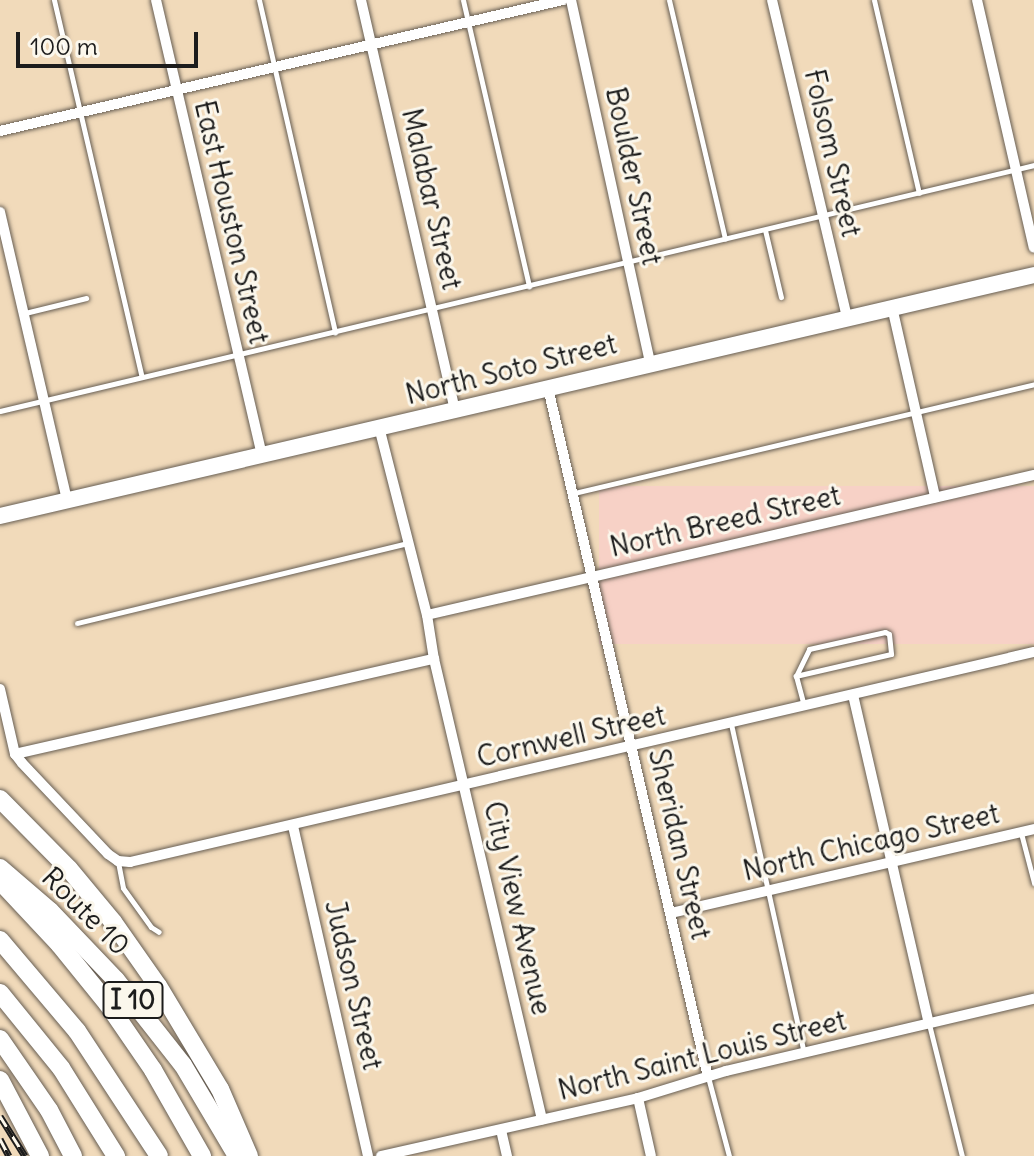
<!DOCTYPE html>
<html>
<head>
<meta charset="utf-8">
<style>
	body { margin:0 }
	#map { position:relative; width:1034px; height:1156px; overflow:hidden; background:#f1daba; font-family:Delius,sans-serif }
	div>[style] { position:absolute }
	.built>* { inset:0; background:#f7d1c6; transform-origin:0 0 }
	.roads { filter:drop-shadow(0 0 2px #675e53) drop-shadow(0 0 2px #675e53) }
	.lane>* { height:5px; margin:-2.5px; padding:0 2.5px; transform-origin:2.5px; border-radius:2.5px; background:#fff }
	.street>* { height:10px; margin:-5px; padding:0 5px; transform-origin:5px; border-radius:5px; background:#fff }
	.primary>* { height:16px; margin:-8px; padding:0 8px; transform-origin:8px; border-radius:8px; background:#fff }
	.highway>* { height:18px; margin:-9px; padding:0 9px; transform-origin:9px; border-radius:9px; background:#fff }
	.rail>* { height:7px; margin-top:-3.5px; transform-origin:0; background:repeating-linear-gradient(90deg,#fbf7ec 0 12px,#1c1c1c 0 24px); box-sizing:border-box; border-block:2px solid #1c1c1c }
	span { translate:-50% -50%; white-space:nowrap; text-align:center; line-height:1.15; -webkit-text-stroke:6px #fbf7ec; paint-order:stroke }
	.shield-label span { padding:2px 6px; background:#fbf7ec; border:2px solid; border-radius:6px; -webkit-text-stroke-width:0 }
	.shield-label { font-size:26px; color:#1c1c1c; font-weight:700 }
	.street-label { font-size:28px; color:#1c1c1c }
	.scale { position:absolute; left:16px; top:32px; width:182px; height:36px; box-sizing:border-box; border:4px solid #1c1c1c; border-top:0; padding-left:10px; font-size:24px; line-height:28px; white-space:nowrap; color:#1c1c1c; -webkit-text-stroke:6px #fbf7ec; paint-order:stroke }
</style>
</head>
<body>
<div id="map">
	<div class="built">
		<div style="left:1034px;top:486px;width:158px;height:435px;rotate:90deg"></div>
	</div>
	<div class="roads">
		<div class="lane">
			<div style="left:54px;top:0;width:387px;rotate:76.9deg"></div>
			<div style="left:259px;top:0;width:341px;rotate:77.1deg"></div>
			<div style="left:463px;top:0;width:294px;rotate:77deg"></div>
			<div style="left:669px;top:0;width:245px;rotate:76.8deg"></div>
			<div style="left:874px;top:0;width:198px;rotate:76.9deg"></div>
			<div style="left:765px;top:230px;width:69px;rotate:76.6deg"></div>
			<div style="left:25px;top:313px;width:63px;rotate:-13.8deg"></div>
			<div style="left:0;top:411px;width:1063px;rotate:-13.38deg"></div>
			<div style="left:574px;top:493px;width:473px;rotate:-13.3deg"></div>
			<div style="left:77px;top:623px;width:341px;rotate:-13.6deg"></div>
			<div style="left:796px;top:676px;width:30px;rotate:-64deg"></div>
			<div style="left:809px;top:649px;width:78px;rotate:-12.6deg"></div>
			<div style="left:885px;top:632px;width:4px;rotate:27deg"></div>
			<div style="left:889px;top:634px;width:20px;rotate:84deg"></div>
			<div style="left:891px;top:654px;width:98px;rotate:167deg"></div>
			<div style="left:796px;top:676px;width:30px;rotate:75deg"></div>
			<div style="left:731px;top:724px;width:336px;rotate:77.5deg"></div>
			<div style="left:1021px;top:833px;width:52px;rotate:75.4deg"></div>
			<div style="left:118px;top:862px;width:26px;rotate:79deg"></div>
			<div style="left:123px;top:888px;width:48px;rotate:54.3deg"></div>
			<div style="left:151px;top:927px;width:9px;rotate:32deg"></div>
			<div style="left:929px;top:1024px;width:136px;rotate:76deg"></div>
			<div style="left:708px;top:1077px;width:82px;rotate:75.1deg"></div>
		</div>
		<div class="street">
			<div style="left:156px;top:0;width:467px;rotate:76.9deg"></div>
			<div style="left:361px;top:0;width:420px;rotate:77.1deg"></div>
			<div style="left:571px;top:0;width:371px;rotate:77.7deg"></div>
			<div style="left:772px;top:0;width:326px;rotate:76.7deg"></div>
			<div style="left:977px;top:0;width:254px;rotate:77.1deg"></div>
			<div style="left:0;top:131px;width:578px;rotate:-13.1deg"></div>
			<div style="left:0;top:212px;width:297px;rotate:76.9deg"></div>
			<div style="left:892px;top:307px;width:195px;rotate:77.2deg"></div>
			<div style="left:548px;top:388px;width:707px;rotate:76.93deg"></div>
			<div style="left:379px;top:427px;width:194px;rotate:75.7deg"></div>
			<div style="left:427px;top:615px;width:45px;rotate:81deg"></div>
			<div style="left:434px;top:659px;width:473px;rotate:76.8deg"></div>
			<div style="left:427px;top:615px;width:623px;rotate:-12.99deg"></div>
			<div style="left:0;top:689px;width:67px;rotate:77deg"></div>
			<div style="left:15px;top:754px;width:11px;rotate:52deg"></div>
			<div style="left:22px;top:763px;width:125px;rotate:46.6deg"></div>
			<div style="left:108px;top:854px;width:12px;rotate:35deg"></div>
			<div style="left:118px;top:861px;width:12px;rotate:5deg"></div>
			<div style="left:130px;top:862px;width:928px;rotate:-13.08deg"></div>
			<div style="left:853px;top:695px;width:337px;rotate:77deg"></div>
			<div style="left:15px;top:754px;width:430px;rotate:-12.8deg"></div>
			<div style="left:293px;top:826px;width:338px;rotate:77.2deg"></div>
			<div style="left:671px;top:913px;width:373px;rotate:-13deg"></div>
			<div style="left:638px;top:1098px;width:59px;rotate:77.4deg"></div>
			<div style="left:501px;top:1130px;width:27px;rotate:77deg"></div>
			<div style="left:381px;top:1156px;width:263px;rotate:-12.7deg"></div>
			<div style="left:638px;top:1098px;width:92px;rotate:-17.1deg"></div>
			<div style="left:726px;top:1071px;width:316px;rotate:-13.2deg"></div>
		</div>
		<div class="primary">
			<div style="left:0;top:516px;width:1062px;rotate:-13.12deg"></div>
		</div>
		<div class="highway">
			<div style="left:0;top:799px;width:98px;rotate:45.4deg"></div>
			<div style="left:69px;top:869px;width:69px;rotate:50.3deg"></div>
			<div style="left:113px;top:922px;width:78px;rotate:54.9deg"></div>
			<div style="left:158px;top:986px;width:120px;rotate:59deg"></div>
			<div style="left:220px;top:1089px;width:73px;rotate:66.6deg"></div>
			<div style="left:0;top:868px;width:66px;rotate:40.7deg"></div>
			<div style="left:50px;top:911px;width:95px;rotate:46.3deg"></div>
			<div style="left:116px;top:980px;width:108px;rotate:51.8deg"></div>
			<div style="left:183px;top:1065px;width:106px;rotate:59.3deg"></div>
			<div style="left:4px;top:885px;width:82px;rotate:47deg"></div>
			<div style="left:60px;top:945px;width:75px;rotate:51deg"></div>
			<div style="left:107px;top:1003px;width:81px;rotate:55.5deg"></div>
			<div style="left:153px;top:1070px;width:99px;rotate:60.3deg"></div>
			<div style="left:0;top:940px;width:119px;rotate:49.8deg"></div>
			<div style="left:77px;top:1031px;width:149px;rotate:56.7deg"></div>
			<div style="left:0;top:993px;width:97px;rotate:50.9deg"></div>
			<div style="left:61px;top:1068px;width:104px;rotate:58deg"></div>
			<div style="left:0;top:1039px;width:86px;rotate:55.4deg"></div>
			<div style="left:49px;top:1110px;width:52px;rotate:62.4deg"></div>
			<div style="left:0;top:1080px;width:86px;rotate:62.2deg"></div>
		</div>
	</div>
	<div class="rail">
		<div style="left:0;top:1116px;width:47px;rotate:58deg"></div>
		<div style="left:0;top:1139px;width:19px;rotate:62deg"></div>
	</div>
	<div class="shield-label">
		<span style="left:133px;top:1000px">I 10</span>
	</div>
	<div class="street-label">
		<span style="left:833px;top:153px;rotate:77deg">Folsom Street</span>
		<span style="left:634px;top:176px;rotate:78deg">Boulder Street</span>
		<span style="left:432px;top:199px;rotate:77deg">Malabar Street</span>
		<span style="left:232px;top:222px;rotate:77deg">East Houston Street</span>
		<span style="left:511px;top:369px;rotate:-14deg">North Soto Street</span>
		<span style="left:725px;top:521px;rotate:-13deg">North Breed Street</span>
		<span style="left:571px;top:736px;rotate:-13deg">Cornwell Street</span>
		<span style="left:871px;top:842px;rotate:-13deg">North Chicago Street</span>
		<span style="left:680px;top:844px;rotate:77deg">Sheridan Street</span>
		<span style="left:518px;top:908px;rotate:77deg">City View Avenue</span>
		<span style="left:86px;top:911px;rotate:45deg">Route 10</span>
		<span style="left:354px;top:985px;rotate:77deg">Judson Street</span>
		<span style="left:702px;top:1055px;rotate:-14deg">North Saint Louis Street</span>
	</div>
	<div class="scale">100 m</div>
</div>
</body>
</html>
